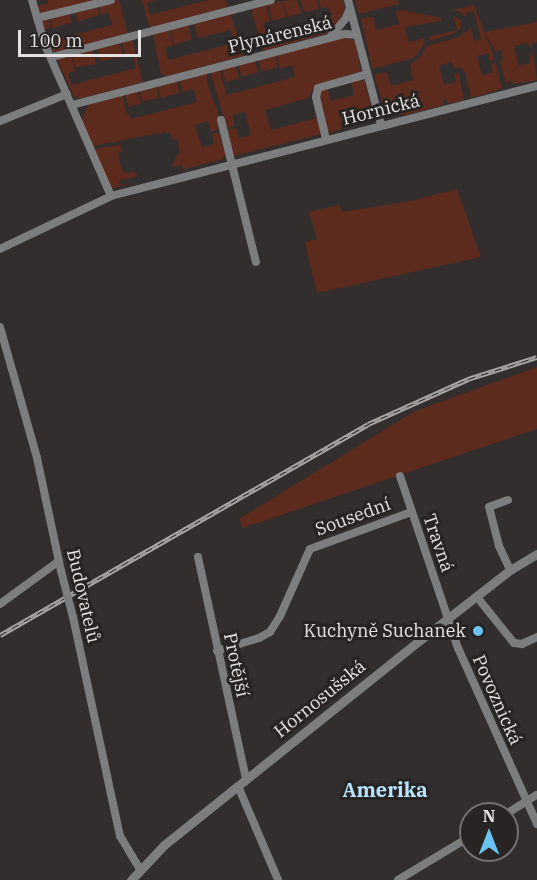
<!DOCTYPE html>
<html>
<head>
<meta charset="utf-8">
<style>
	body { margin:0 }
	#map { position:relative; width:537px; height:880px; overflow:hidden; background:#312e2d; font-family:"IBM Plex Serif",serif }
	div>[style] { position:absolute }
	.green>* { inset:0; background:#5c2b1d; transform-origin:0 0 }
	.minor>* { height:8px; margin:-4px; padding:0 4px; transform-origin:4px; border-radius:4px; background:#7c7d7e }
	.tertiary>* { height:9px; margin:-4.5px; padding:0 4.5px; transform-origin:4.5px; border-radius:4.5px; background:#7c7d7e }
	.rail>* { height:4.5px; margin-top:-2.25px; transform-origin:0; background:repeating-linear-gradient(90deg,#272423 0 7px,#a7a5a4 0 14px); box-sizing:border-box; border-block:2px solid #a7a5a4 }
	.minor-bridge>* { height:8px; margin:-4px; padding:0 4px; transform-origin:4px; border-radius:4px; background:#7c7d7e }
	.dots>* { width:16px; height:16px; translate:-50% -50%; box-sizing:border-box; border:3px solid #272423; border-radius:50% }
	span { translate:-50% -50%; white-space:nowrap; text-align:center; line-height:1.15; -webkit-text-stroke:6px #272423; paint-order:stroke }
	.street-label { font-size:18px; color:#e4e2e1 }
	.poi-label { font-size:18px; color:#e4e2e1 }
	.right { translate:-100% -50%; text-align:right }
	.neighbourhood-label { font-size:20px; color:#b6e4ff; font-weight:700 }
	.north { position:absolute; left:459px; top:802px; width:60px; height:60px; box-sizing:border-box; background:#272423; border:2px solid #73706f; border-radius:50%; rotate:0deg; font-size:16px; font-weight:700; line-height:24px; text-align:center; color:#e4e2e1 }
	.north::after { content:''; display:block; margin:auto; width:21px; height:27px; background:#6ac3f1; clip-path:polygon(50% 0,100% 100%,50% 72%,0 100%) }
	.scale { position:absolute; left:18px; top:30px; width:123px; height:27px; box-sizing:border-box; border:3px solid #e4e2e1; border-top:0; padding-left:8px; font-size:18px; line-height:21px; white-space:nowrap; color:#e4e2e1; -webkit-text-stroke:4px #272423; paint-order:stroke }
</style>
</head>
<body>
<div id="map">
	<div class="green">
		<div style="clip-path:polygon(48px 0,96px 0,41px 13px,37px 6px,48px 3px)"></div>
		<div style="clip-path:polygon(119px 0,128px 34px,60px 52px,51px 51px,46px 43px,40px 21px,48px 19px,51px 28px,43px 30px,46px 42px,112px 25px,109px 13px,101px 15px,99px 5px)"></div>
		<div style="clip-path:polygon(142px 0,156px 0,147px 3px,150px 15px,208px 0,226px 0,228px 7px,150px 28px)"></div>
		<div style="clip-path:polygon(297px 0,302px 13px,288px 17px,282px 1px)"></div>
		<div style="clip-path:polygon(300px 0,317px 0,319px 9px,305px 12px)"></div>
		<div style="clip-path:polygon(319px 0,344px 0,345px 15px,329px 33px,263px 51px,251px 9px,266px 5px,270px 21px,263px 23px,266px 35px,332px 18px,329px 7px,321px 8px)"></div>
		<div style="clip-path:polygon(355px 0,398px 0,399px 4px,359px 14px)"></div>
		<div style="clip-path:polygon(281px 1px,287px 17px,272px 21px,268px 4px)"></div>
		<div style="clip-path:polygon(474px 5px,495px 59px,490px 61px,488px 53px,477px 56px,482px 75px,493px 72px,491px 65px,496px 63px,502px 89px,471px 98px,465px 72px,461px 68px,454px 68px,451px 62px,439px 66px,444px 85px,456px 82px,454px 74px,459px 73px,464px 100px,448px 104px,446px 99px,442px 101px,444px 105px,406px 115px,392px 115px,385px 111px,374px 74px,387px 73px,391px 86px,413px 80px,410px 64px,419px 59px,427px 46px,458px 37px,471px 28px,474px 41px,481px 39px,474px 11px,467px 12px,466px 17px,460px 12px,451px 10px)"></div>
		<div style="left:97px;top:6px;width:9px;height:23px;rotate:72deg"></div>
		<div style="clip-path:polygon(401px 10px,441px 18px,441px 21px,405px 27px,408px 42px,424px 38px,425px 43px,414px 58px,372px 69px,361px 18px,373px 17px,376px 30px,399px 24px,396px 11px)"></div>
		<div style="left:69px;top:13px;width:10px;height:20px;rotate:73deg"></div>
		<div style="clip-path:polygon(231px 14px,243px 56px,168px 76px,161px 74px,153px 34px,169px 29px,173px 45px,165px 48px,168px 60px,234px 43px,231px 30px,198px 38px,194px 23px)"></div>
		<div style="clip-path:polygon(453px 15px,461px 21px,461px 28px,455px 33px,431px 41px,429px 37px,457px 30px)"></div>
		<div style="clip-path:polygon(537px 22px,537px 42px,532px 44px,532px 49px,527px 43px,514px 46px,519px 66px,530px 63px,529px 55px,533px 53px,537px 80px,514px 84px,510px 81px,506px 84px,500px 61px,503px 59px,501px 50px,495px 51px,485px 32px)"></div>
		<div style="clip-path:polygon(188px 25px,192px 39px,174px 45px,171px 29px)"></div>
		<div style="clip-path:polygon(345px 37px,355px 41px,361px 71px,316px 85px,308px 98px,265px 110px,271px 130px,317px 118px,315px 105px,322px 134px,234px 156px,227px 130px,236px 128px,239px 138px,251px 135px,245px 112px,233px 115px,235px 126px,227px 128px,210px 71px,219px 68px,227px 95px,295px 77px,292px 65px,280px 69px,276px 55px)"></div>
		<div style="clip-path:polygon(132px 38px,143px 82px,82px 98px,74px 97px,57px 59px,71px 54px,75px 71px,68px 73px,71px 85px,136px 68px,133px 55px,126px 57px,122px 41px)"></div>
		<div style="left:120px;top:42px;width:15px;height:23px;rotate:79deg"></div>
		<div style="left:93px;top:49px;width:15px;height:21px;rotate:79deg"></div>
		<div style="left:275px;top:55px;width:13px;height:17px;rotate:77deg"></div>
		<div style="left:255px;top:60px;width:13px;height:17px;rotate:77deg"></div>
		<div style="left:235px;top:64px;width:15px;height:14px;rotate:74deg"></div>
		<div style="clip-path:polygon(207px 72px,207px 82px,220px 119px,217px 120px,219px 129px,211px 132px,208px 121px,195px 125px,202px 147px,214px 144px,212px 134px,219px 132px,225px 154px,223px 159px,170px 173px,183px 169px,182px 165px,172px 167px,176px 156px,180px 154px,177px 139px,172px 140px,171px 134px,165px 132px,93px 146px,82px 121px,88px 104px,122px 94px,127px 115px,130px 115px,131px 119px,197px 102px,194px 89px,182px 92px,179px 79px)"></div>
		<div style="clip-path:polygon(364px 79px,372px 109px,370px 120px,330px 133px,327px 130px,319px 92px,327px 88px,331px 101px,354px 95px,351px 82px)"></div>
		<div style="clip-path:polygon(177px 81px,179px 93px,161px 98px,157px 85px)"></div>
		<div style="left:156px;top:85px;width:13px;height:17px;rotate:77deg"></div>
		<div style="left:137px;top:90px;width:14px;height:13px;rotate:73deg"></div>
		<div style="clip-path:polygon(121px 145px,122px 152px,118px 153px,121px 168px,125px 173px,134px 172px,138px 176px,119px 181px,120px 185px,138px 182px,111px 189px,94px 151px,98px 148px)"></div>
		<div style="clip-path:polygon(457px 189px,481px 257px,317px 293px,305px 242px,317px 239px,309px 212px,339px 205px,342px 212px,405px 202px)"></div>
		<div style="clip-path:polygon(537px 367px,537px 429px,243px 528px,239px 519px,415px 411px)"></div>
	</div>
	<div class="minor">
		<div style="left:32px;top:0;width:47px;rotate:73.9deg"></div>
		<div style="left:45px;top:45px;width:165px;rotate:66.4deg"></div>
		<div style="left:348px;top:0;width:129px;rotate:75.2deg"></div>
		<div style="left:37px;top:18px;width:76px;rotate:-13.7deg"></div>
		<div style="left:331px;top:36px;width:23px;rotate:-50deg"></div>
		<div style="left:346px;top:18px;width:9px;rotate:-69deg"></div>
		<div style="left:52px;top:57px;width:226px;rotate:-14.6deg"></div>
		<div style="left:72px;top:105px;width:282px;rotate:-14.6deg"></div>
		<div style="left:345px;top:34px;width:12px;rotate:5deg"></div>
		<div style="left:221px;top:120px;width:146px;rotate:76.2deg"></div>
		<div style="left:0;top:121px;width:72px;rotate:-21.9deg"></div>
		<div style="left:326px;top:139px;width:43px;rotate:-103.4deg"></div>
		<div style="left:316px;top:97px;width:9px;rotate:-77deg"></div>
		<div style="left:318px;top:88px;width:51px;rotate:-15.9deg"></div>
		<div style="left:0;top:249px;width:123px;rotate:-25.5deg"></div>
		<div style="left:111px;top:196px;width:440px;rotate:-14.5deg"></div>
		<div style="left:0;top:327px;width:136px;rotate:74.2deg"></div>
		<div style="left:37px;top:458px;width:116px;rotate:78deg"></div>
		<div style="left:400px;top:476px;width:182px;rotate:71.4deg"></div>
		<div style="left:458px;top:648px;width:193px;rotate:65.8deg"></div>
		<div style="left:508px;top:500px;width:20px;rotate:160deg"></div>
		<div style="left:489px;top:507px;width:40px;rotate:75.6deg"></div>
		<div style="left:499px;top:546px;width:26px;rotate:65deg"></div>
		<div style="left:198px;top:557px;width:227px;rotate:77.8deg"></div>
		<div style="left:477px;top:597px;width:59px;rotate:51.2deg"></div>
		<div style="left:514px;top:643px;width:8px;rotate:7deg"></div>
		<div style="left:522px;top:644px;width:17px;rotate:-25deg"></div>
		<div style="left:0;top:604px;width:73px;rotate:-36.1deg"></div>
		<div style="left:73px;top:617px;width:224px;rotate:77.9deg"></div>
		<div style="left:120px;top:836px;width:39px;rotate:59deg"></div>
		<div style="left:217px;top:651px;width:44px;rotate:-17.2deg"></div>
		<div style="left:259px;top:638px;width:13px;rotate:-29deg"></div>
		<div style="left:270px;top:632px;width:19px;rotate:-58deg"></div>
		<div style="left:280px;top:616px;width:73px;rotate:-65.9deg"></div>
		<div style="left:310px;top:549px;width:108px;rotate:-20.1deg"></div>
		<div style="left:238px;top:786px;width:102px;rotate:66.9deg"></div>
		<div style="left:506px;top:814px;width:36px;rotate:-32deg"></div>
		<div style="left:398px;top:880px;width:85px;rotate:-31.1deg"></div>
	</div>
	<div class="tertiary">
		<div style="left:131px;top:880px;width:48px;rotate:-46.7deg"></div>
		<div style="left:164px;top:845px;width:328px;rotate:-38.7deg"></div>
		<div style="left:420px;top:640px;width:114px;rotate:-37.9deg"></div>
		<div style="left:510px;top:570px;width:31px;rotate:-31deg"></div>
	</div>
	<div class="rail">
		<div style="left:0;top:635px;width:424px;rotate:-29.8deg"></div>
		<div style="left:368px;top:424px;width:110px;rotate:-24.2deg"></div>
		<div style="left:468px;top:379px;width:72px;rotate:-17.7deg"></div>
	</div>
	<div class="minor-bridge">
		<div style="left:61px;top:571px;width:48px;rotate:75.4deg"></div>
	</div>
	<div class="dots">
		<div style="left:478px;top:631px;background:#6ac3f1"></div>
	</div>
	<div class="street-label">
		<span style="left:280px;top:35px;rotate:-14deg">Plynárenská</span>
		<span style="left:381px;top:110px;rotate:-14deg">Hornická</span>
		<span style="left:353px;top:517px;rotate:-20deg">Sousední</span>
		<span style="left:438px;top:543px;rotate:71deg">Travná</span>
		<span style="left:83px;top:596px;rotate:77deg">Budovatelů</span>
		<span style="left:236px;top:665px;rotate:78deg">Protější</span>
		<span style="left:320px;top:699px;rotate:-39deg">Hornosušská</span>
		<span style="left:497px;top:700px;rotate:66deg">Povoznická</span>
	</div>
	<div class="poi-label">
		<span class="right" style="left:466px;top:631px">Kuchyně Suchanek</span>
	</div>
	<div class="neighbourhood-label">
		<span style="left:385px;top:789px">Amerika</span>
	</div>
	<div class="north">N</div>
	<div class="scale">100 m</div>
</div>
</body>
</html>
